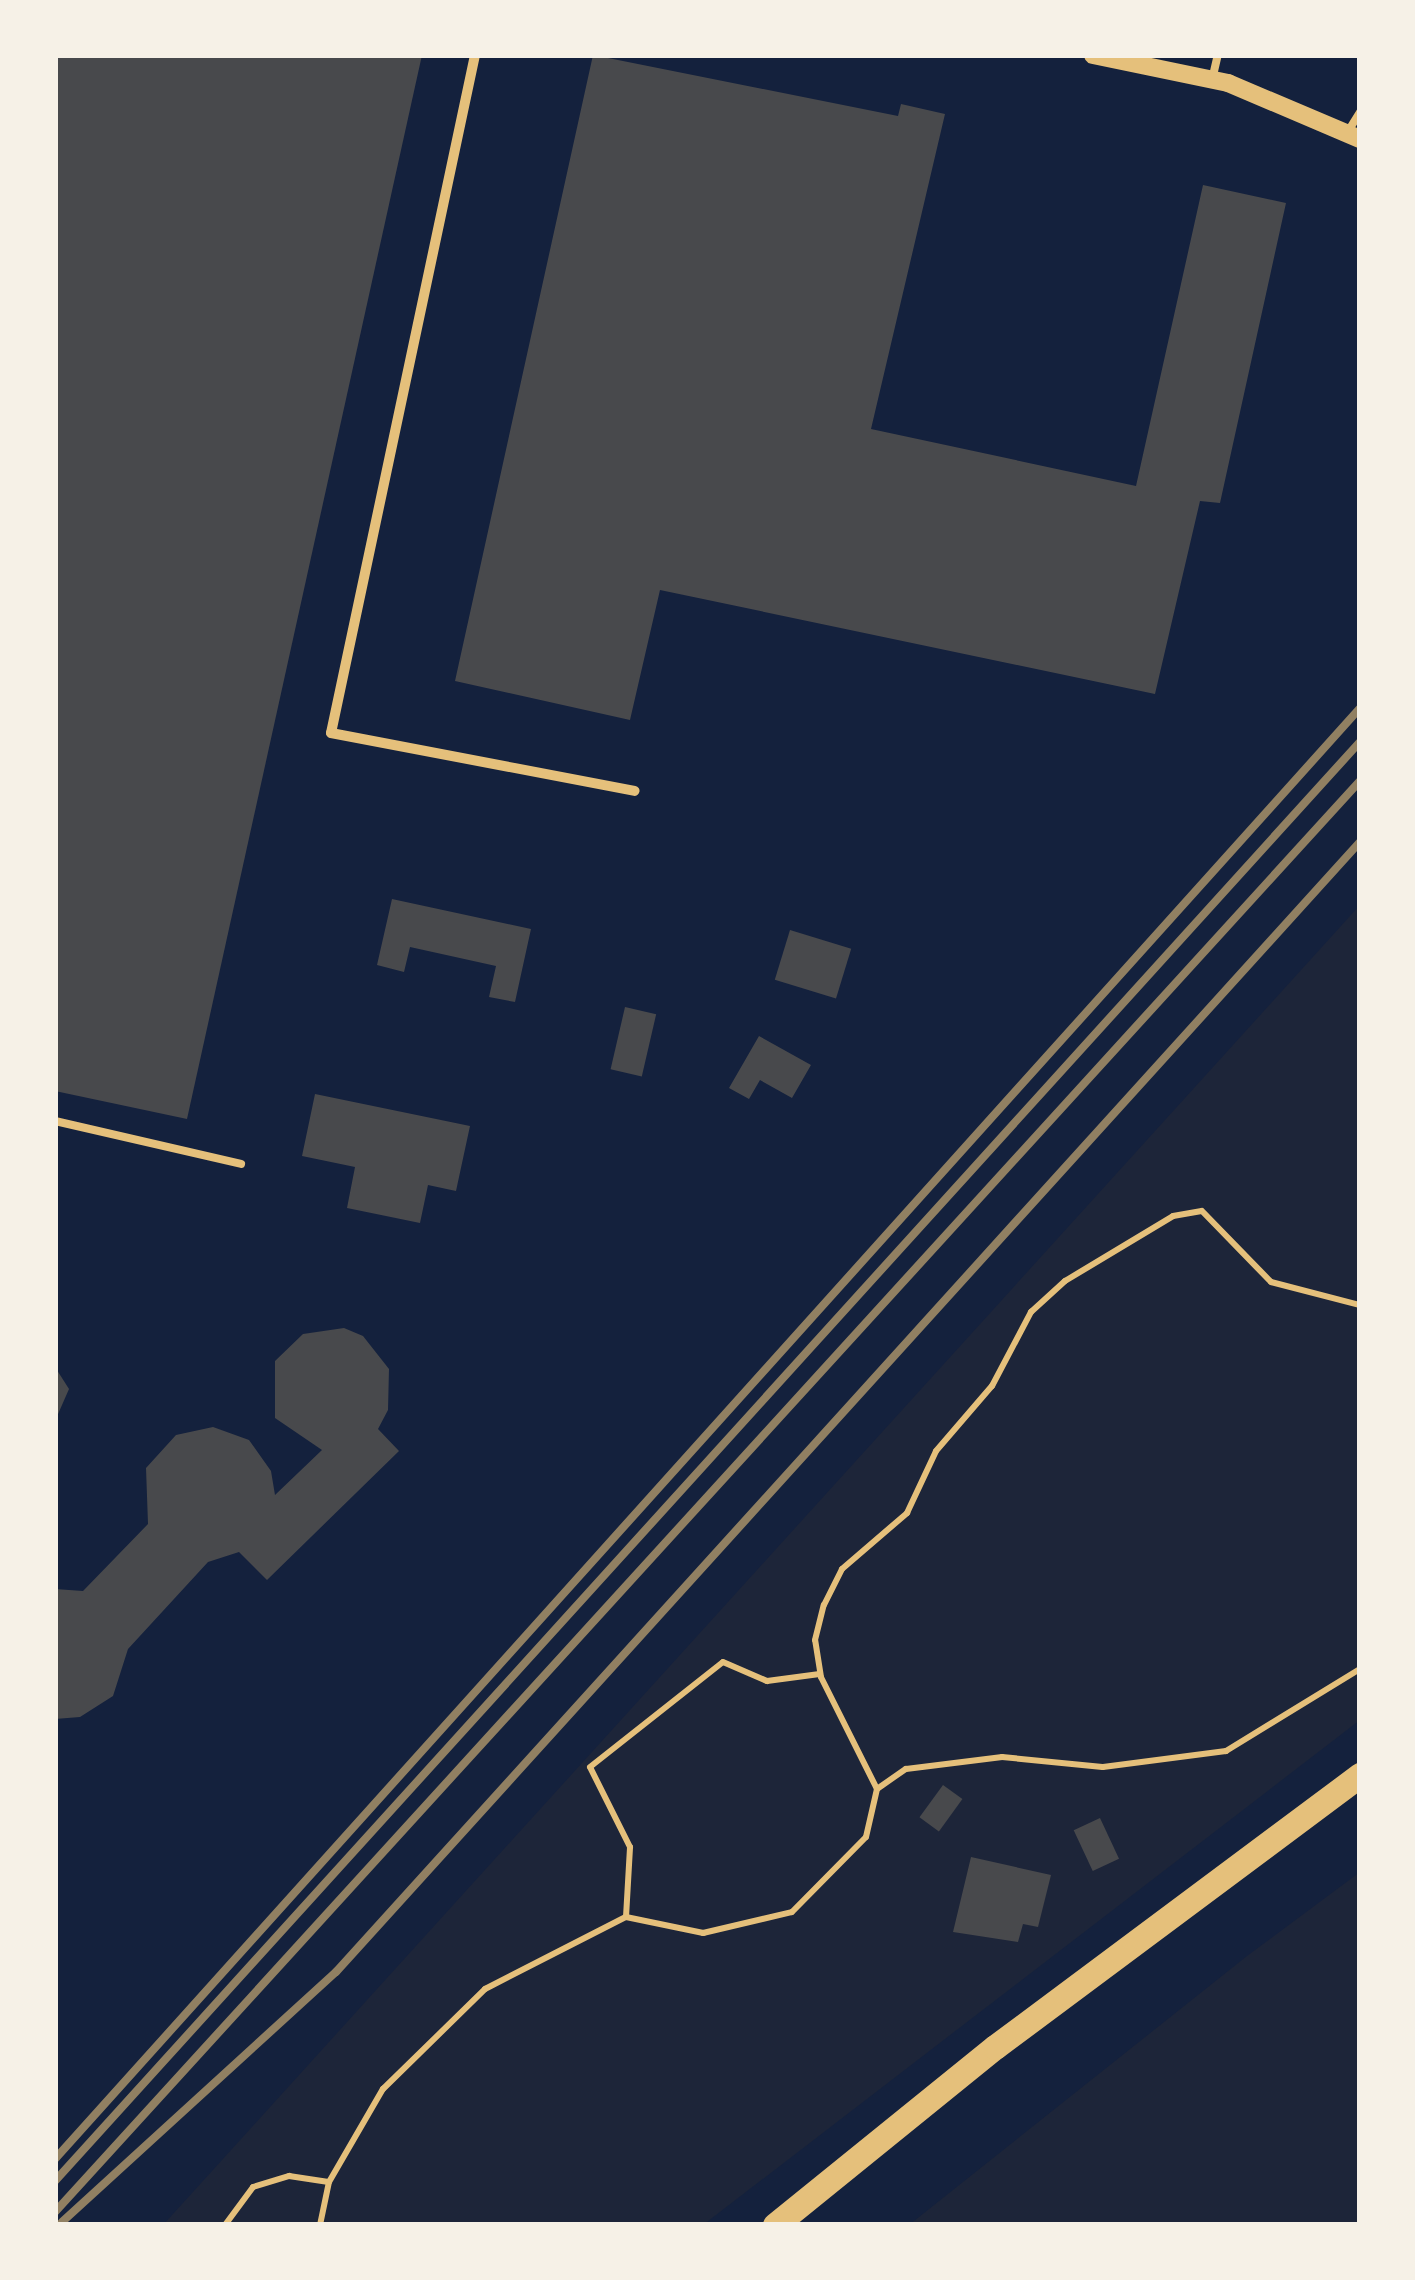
<!DOCTYPE html>
<html>
<head>
<meta charset="utf-8">
<style>
	body { margin:0 }
	#map { position:relative; width:1415px; height:2280px; overflow:hidden; background:#14213d; font-family:"Crimson Pro",serif }
	div>[style] { position:absolute }
	.green>* { inset:0; background:#1d2539 }
	.building>* { inset:0; background:#48494c; transform-origin:0 0 }
	.path>* { height:6px; margin:-3px; padding:0 3px; transform-origin:3px; border-radius:3px; background:#e5c07b }
	.service>* { height:8px; margin:-4px; padding:0 4px; transform-origin:4px; border-radius:4px; background:#e5c07b }
	.minor>* { height:10px; margin:-5px; padding:0 5px; transform-origin:5px; border-radius:5px; background:#e5c07b }
	.tertiary>* { height:18px; margin:-9px; padding:0 9px; transform-origin:9px; border-radius:9px; background:#e5c07b }
	.primary>* { height:25px; margin:-12.5px; padding:0 12.5px; transform-origin:12.5px; border-radius:12.5px; background:#e5c07b }
	.rail>* { height:8px; margin:-4px; padding:0 4px; transform-origin:4px; border-radius:4px; background:#918062 }
	span { translate:-50% -50%; white-space:nowrap; text-align:center; line-height:1.15; -webkit-text-stroke:8px #f6f1e7; paint-order:stroke }
	.frame { position:absolute; inset:0; border:58px solid #f6f1e7; pointer-events:none }
</style>
</head>
<body>
<div id="map">
	<div class="green">
		<div style="clip-path:polygon(1360px 905px,1360px 1720px,703px 2225px,163px 2225px)"></div>
		<div style="clip-path:polygon(1360px 1872px,1360px 2225px,909px 2225px,1247px 1956px)"></div>
	</div>
	<div class="building">
		<div style="clip-path:polygon(55px 55px,422px 55px,187px 1119px,55px 1091px)"></div>
		<div style="clip-path:polygon(593px 55px,898px 116px,901px 104px,945px 114px,871px 429px,1136px 486px,1203px 185px,1286px 203px,1220px 503px,1200px 501px,1155px 694px,660px 590px,630px 720px,455px 681px)"></div>
		<div style="clip-path:polygon(392px 899px,531px 929px,515px 1002px,489px 997px,496px 966px,410px 947px,404px 972px,377px 965px)"></div>
		<div style="left:790px;top:930px;width:64px;height:52px;rotate:17deg"></div>
		<div style="left:625px;top:1007px;width:32px;height:64px;rotate:13deg"></div>
		<div style="clip-path:polygon(759px 1036px,811px 1065px,792px 1098px,760px 1080px,749px 1099px,729px 1088px)"></div>
		<div style="clip-path:polygon(315px 1094px,470px 1126px,456px 1191px,428px 1185px,420px 1223px,347px 1208px,355px 1167px,302px 1156px)"></div>
		<div style="clip-path:polygon(344px 1328px,363px 1336px,389px 1369px,388px 1410px,378px 1429px,399px 1451px,267px 1580px,239px 1552px,208px 1562px,128px 1649px,113px 1696px,80px 1717px,55px 1719px,55px 1589px,83px 1591px,148px 1524px,146px 1468px,176px 1435px,213px 1427px,249px 1440px,271px 1471px,275px 1495px,322px 1450px,275px 1418px,275px 1361px,303px 1334px)"></div>
		<div style="clip-path:polygon(55px 1367px,69px 1389px,55px 1421px)"></div>
		<div style="left:943px;top:1785px;width:24px;height:40px;rotate:36deg"></div>
		<div style="left:1100px;top:1818px;width:45px;height:29px;rotate:65deg"></div>
		<div style="clip-path:polygon(971px 1857px,1051px 1875px,1038px 1927px,1023px 1924px,1018px 1942px,953px 1932px)"></div>
	</div>
	<div class="path">
		<div style="left:877px;top:1789px;width:35px;rotate:-35deg"></div>
		<div style="left:906px;top:1769px;width:97px;rotate:-7.1deg"></div>
		<div style="left:1002px;top:1757px;width:101px;rotate:5.7deg"></div>
		<div style="left:1103px;top:1767px;width:124px;rotate:-7.4deg"></div>
		<div style="left:1226px;top:1751px;width:157px;rotate:-31.5deg"></div>
		<div style="left:626px;top:1917px;width:70px;rotate:-86.7deg"></div>
		<div style="left:630px;top:1847px;width:89px;rotate:-116.6deg"></div>
		<div style="left:590px;top:1767px;width:169px;rotate:-38.3deg"></div>
		<div style="left:723px;top:1662px;width:48px;rotate:23.4deg"></div>
		<div style="left:767px;top:1681px;width:53px;rotate:-7.5deg"></div>
		<div style="left:225px;top:2225px;width:47px;rotate:-53.6deg"></div>
		<div style="left:253px;top:2187px;width:38px;rotate:-17deg"></div>
		<div style="left:289px;top:2176px;width:40px;rotate:8.5deg"></div>
		<div style="left:320px;top:2225px;width:44px;rotate:-78.2deg"></div>
		<div style="left:329px;top:2182px;width:108px;rotate:-59.9deg"></div>
		<div style="left:383px;top:2089px;width:143px;rotate:-44.4deg"></div>
		<div style="left:485px;top:1989px;width:158px;rotate:-27.1deg"></div>
		<div style="left:626px;top:1917px;width:79px;rotate:11.7deg"></div>
		<div style="left:703px;top:1933px;width:91px;rotate:-13.3deg"></div>
		<div style="left:792px;top:1912px;width:105px;rotate:-45.4deg"></div>
		<div style="left:866px;top:1837px;width:49px;rotate:-77.1deg"></div>
		<div style="left:877px;top:1789px;width:125px;rotate:-116.6deg"></div>
		<div style="left:821px;top:1677px;width:37px;rotate:-99deg"></div>
		<div style="left:815px;top:1640px;width:36px;rotate:-76deg"></div>
		<div style="left:824px;top:1605px;width:40px;rotate:-63.4deg"></div>
		<div style="left:842px;top:1569px;width:86px;rotate:-40.7deg"></div>
		<div style="left:907px;top:1513px;width:68px;rotate:-64.9deg"></div>
		<div style="left:936px;top:1451px;width:86px;rotate:-49.3deg"></div>
		<div style="left:992px;top:1386px;width:84px;rotate:-62.2deg"></div>
		<div style="left:1031px;top:1312px;width:46px;rotate:-42.4deg"></div>
		<div style="left:1065px;top:1281px;width:126px;rotate:-31deg"></div>
		<div style="left:1173px;top:1216px;width:29px;rotate:-10deg"></div>
		<div style="left:1202px;top:1211px;width:99px;rotate:45.8deg"></div>
		<div style="left:1271px;top:1282px;width:92px;rotate:14.5deg"></div>
	</div>
	<div class="service">
		<div style="left:1212px;top:80px;width:26px;rotate:-77deg"></div>
		<div style="left:1347px;top:133px;width:25px;rotate:-58deg"></div>
		<div style="left:55px;top:1121px;width:191px;rotate:13deg"></div>
	</div>
	<div class="minor">
		<div style="left:475px;top:55px;width:693px;rotate:101.99deg"></div>
		<div style="left:331px;top:733px;width:309px;rotate:10.8deg"></div>
	</div>
	<div class="tertiary">
		<div style="left:1093px;top:55px;width:138px;rotate:11.7deg"></div>
		<div style="left:1228px;top:83px;width:143px;rotate:23deg"></div>
	</div>
	<div class="primary">
		<div style="left:775px;top:2225px;width:283px;rotate:-39deg"></div>
		<div style="left:995px;top:2047px;width:455px;rotate:-36.7deg"></div>
	</div>
	<div class="rail">
		<div style="left:55px;top:2159px;width:1952px;rotate:-48.03deg"></div>
		<div style="left:55px;top:2181px;width:1943px;rotate:-47.8deg"></div>
		<div style="left:55px;top:2212px;width:1937px;rotate:-47.64deg"></div>
		<div style="left:62px;top:2222px;width:371px;rotate:-42.4deg"></div>
		<div style="left:336px;top:1972px;width:1525px;rotate:-47.82deg"></div>
	</div>
	<div class="frame"></div>
</div>
</body>
</html>
